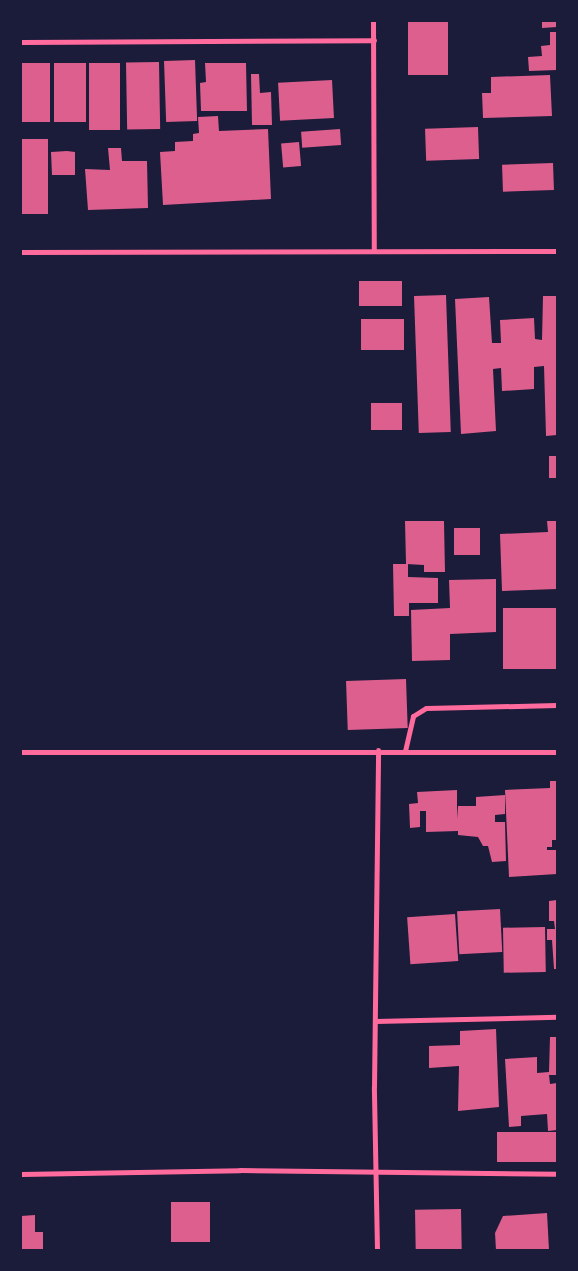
<!DOCTYPE html>
<html>
<head>
<meta charset="utf-8">
<style>
	body { margin:0 }
	#map { position:relative; width:578px; height:1271px; overflow:hidden; background:#1b1b3a; font-family:Raleway,sans-serif }
	div>[style] { position:absolute }
	.building>* { inset:0; background:#dd5f8e; transform-origin:0 0 }
	.minor>* { height:5px; margin:-2.5px; padding:0 2.5px; transform-origin:2.5px; border-radius:2.5px; background:#ff6b9d }
	span { translate:-50% -50%; white-space:nowrap; text-align:center; line-height:1.15; -webkit-text-stroke:4px #1b1b3a; paint-order:stroke }
	.frame { position:absolute; inset:0; border:22px solid #1b1b3a; pointer-events:none }
</style>
</head>
<body>
<div id="map">
	<div class="building">
		<div style="left:408px;top:21px;width:40px;height:54px"></div>
		<div style="clip-path:polygon(542px 21px,557px 21px,557px 27px,542px 28px)"></div>
		<div style="clip-path:polygon(550px 32px,557px 32px,557px 70px,529px 71px,528px 57px,542px 56px,541px 46px,550px 45px)"></div>
		<div style="left:195px;top:60px;width:61px;height:31px;rotate:88deg"></div>
		<div style="left:159px;top:62px;width:67px;height:33px;rotate:89deg"></div>
		<div style="left:21px;top:63px;width:29px;height:59px"></div>
		<div style="left:54px;top:63px;width:32px;height:59px"></div>
		<div style="left:89px;top:63px;width:31px;height:67px"></div>
		<div style="clip-path:polygon(205px 63px,246px 63px,247px 111px,201px 111px,200px 83px,206px 82px)"></div>
		<div style="clip-path:polygon(251px 74px,259px 74px,260px 93px,271px 92px,272px 125px,252px 125px)"></div>
		<div style="clip-path:polygon(550px 75px,552px 116px,483px 118px,482px 93px,491px 93px,491px 77px)"></div>
		<div style="left:332px;top:80px;width:38px;height:54px;rotate:87deg"></div>
		<div style="clip-path:polygon(218px 116px,219px 131px,268px 129px,271px 199px,163px 205px,160px 152px,175px 151px,175px 142px,193px 141px,193px 134px,199px 133px,198px 117px)"></div>
		<div style="left:478px;top:127px;width:32px;height:53px;rotate:88deg"></div>
		<div style="left:340px;top:129px;width:16px;height:39px;rotate:86deg"></div>
		<div style="left:21px;top:139px;width:27px;height:75px"></div>
		<div style="left:299px;top:142px;width:24px;height:18px;rotate:85deg"></div>
		<div style="clip-path:polygon(108px 148px,121px 148px,122px 161px,147px 161px,148px 208px,88px 210px,85px 169px,110px 170px)"></div>
		<div style="clip-path:polygon(67px 151px,75px 152px,75px 175px,52px 175px,51px 152px)"></div>
		<div style="left:553px;top:163px;width:27px;height:51px;rotate:88deg"></div>
		<div style="left:359px;top:281px;width:43px;height:25px"></div>
		<div style="left:446px;top:295px;width:137px;height:32px;rotate:88deg"></div>
		<div style="clip-path:polygon(543px 296px,557px 296px,557px 435px,546px 436px,544px 366px,534px 367px,534px 389px,502px 391px,501px 368px,493px 369px,496px 431px,461px 434px,455px 299px,489px 297px,492px 343px,501px 343px,500px 320px,534px 318px,535px 339px,542px 340px)"></div>
		<div style="left:404px;top:319px;width:31px;height:43px;rotate:90deg"></div>
		<div style="left:371px;top:403px;width:31px;height:27px"></div>
		<div style="left:549px;top:456px;width:8px;height:22px"></div>
		<div style="clip-path:polygon(405px 521px,444px 521px,445px 572px,424px 572px,424px 565px,406px 564px)"></div>
		<div style="clip-path:polygon(547px 521px,557px 521px,557px 589px,502px 591px,500px 534px,548px 532px)"></div>
		<div style="left:454px;top:528px;width:26px;height:27px"></div>
		<div style="clip-path:polygon(393px 564px,408px 564px,408px 577px,438px 578px,438px 603px,409px 603px,409px 616px,394px 616px)"></div>
		<div style="clip-path:polygon(496px 579px,496px 632px,450px 634px,450px 660px,412px 661px,411px 610px,450px 608px,449px 580px)"></div>
		<div style="left:557px;top:608px;width:61px;height:54px;rotate:90deg"></div>
		<div style="left:406px;top:679px;width:49px;height:60px;rotate:88deg"></div>
		<div style="clip-path:polygon(550px 781px,557px 781px,557px 840px,552px 840px,552px 847px,547px 847px,547px 850px,557px 850px,557px 874px,509px 877px,505px 790px,550px 788px)"></div>
		<div style="clip-path:polygon(457px 790px,457px 819px,458px 806px,476px 806px,476px 797px,505px 795px,505px 814px,495px 815px,495px 822px,505px 822px,506px 861px,492px 862px,488px 846px,483px 846px,478px 837px,458px 835px,458px 831px,426px 832px,426px 811px,420px 811px,420px 827px,410px 828px,409px 804px,418px 803px,417px 792px)"></div>
		<div style="clip-path:polygon(557px 900px,557px 969px,554px 969px,552px 940px,547px 940px,547px 929px,555px 929px,554px 921px,549px 921px,549px 901px)"></div>
		<div style="left:500px;top:909px;width:43px;height:43px;rotate:87deg"></div>
		<div style="left:455px;top:914px;width:47px;height:48px;rotate:86deg"></div>
		<div style="left:545px;top:927px;width:45px;height:42px;rotate:89deg"></div>
		<div style="clip-path:polygon(496px 1029px,499px 1107px,458px 1111px,459px 1066px,429px 1068px,429px 1046px,460px 1045px,460px 1031px)"></div>
		<div style="clip-path:polygon(550px 1037px,557px 1037px,557px 1075px,549px 1075px,550px 1084px,557px 1083px,557px 1130px,548px 1131px,547px 1114px,521px 1116px,521px 1126px,509px 1127px,505px 1059px,537px 1057px,537px 1073px,549px 1072px)"></div>
		<div style="left:557px;top:1132px;width:30px;height:60px;rotate:90deg"></div>
		<div style="left:171px;top:1202px;width:39px;height:40px"></div>
		<div style="left:461px;top:1209px;width:41px;height:46px;rotate:89deg"></div>
		<div style="clip-path:polygon(547px 1213px,549px 1250px,496px 1250px,495px 1233px,503px 1216px)"></div>
		<div style="clip-path:polygon(35px 1215px,35px 1232px,43px 1232px,43px 1250px,21px 1250px,21px 1216px)"></div>
	</div>
	<div class="minor">
		<div style="left:373px;top:21px;width:230px;rotate:89.8deg"></div>
		<div style="left:21px;top:42px;width:353px;rotate:-0.3deg"></div>
		<div style="left:21px;top:252px;width:536px;rotate:-0.11deg"></div>
		<div style="left:405px;top:751px;width:36px;rotate:-77deg"></div>
		<div style="left:413px;top:716px;width:15px;rotate:-32deg"></div>
		<div style="left:426px;top:708px;width:131px;rotate:-1.3deg"></div>
		<div style="left:21px;top:752px;width:536px"></div>
		<div style="left:375px;top:1021px;width:182px;rotate:-1.3deg"></div>
		<div style="left:21px;top:1174px;width:219px;rotate:-1deg"></div>
		<div style="left:240px;top:1170px;width:317px;rotate:0.7deg"></div>
		<div style="left:377px;top:1250px;width:163px;rotate:-91.1deg"></div>
		<div style="left:374px;top:1087px;width:337px;rotate:-89.3deg"></div>
	</div>
	<div class="frame"></div>
</div>
</body>
</html>
